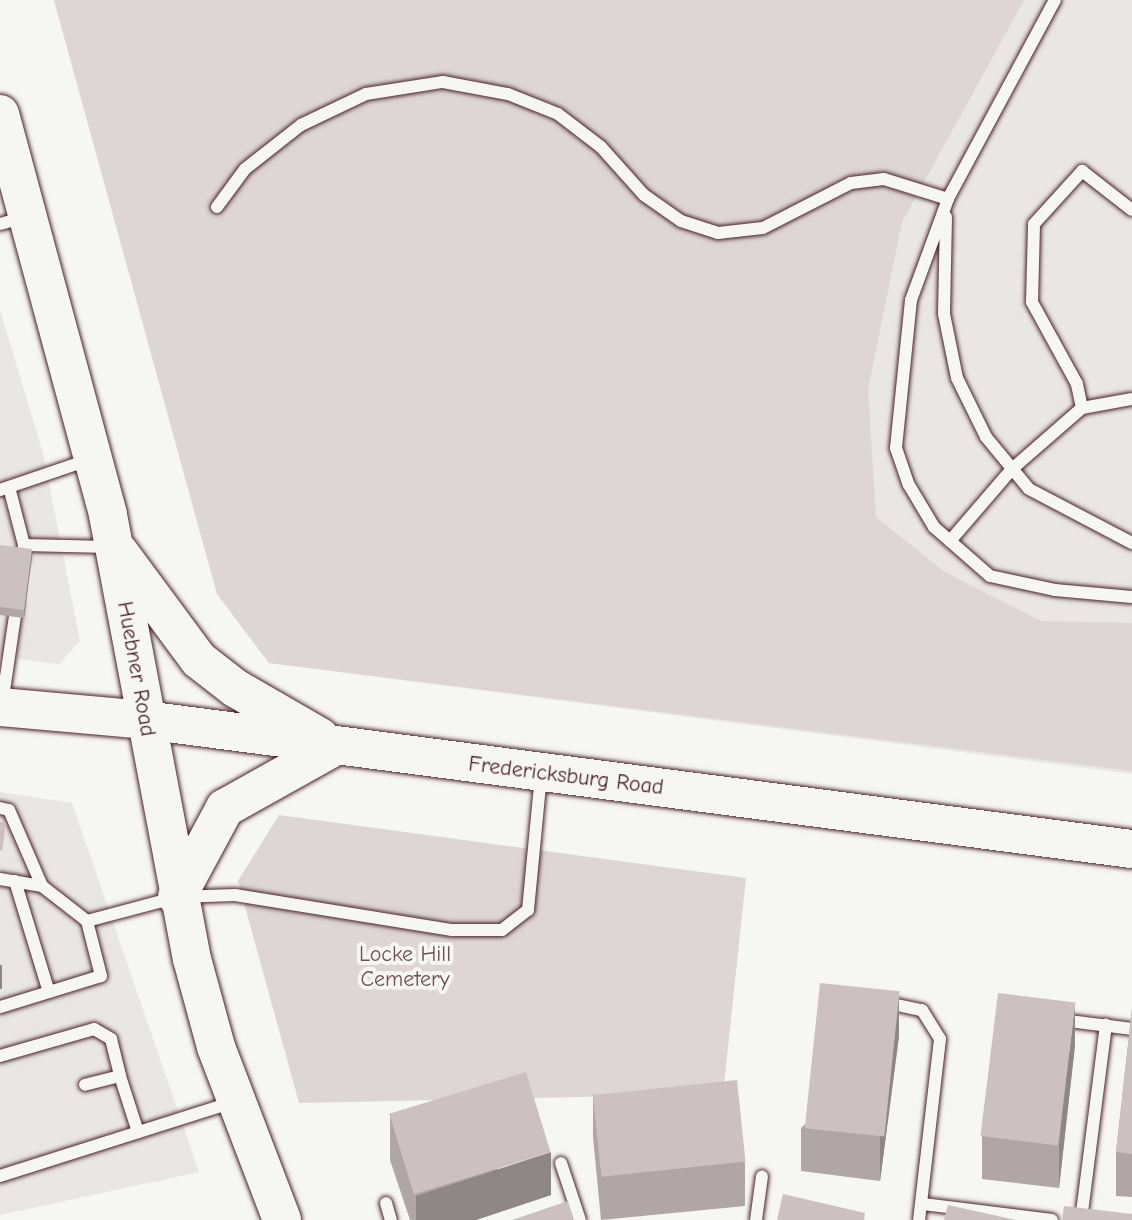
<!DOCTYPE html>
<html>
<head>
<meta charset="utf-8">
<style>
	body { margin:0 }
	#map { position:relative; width:1132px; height:1220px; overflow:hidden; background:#f6f6f2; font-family:"Comic Neue",sans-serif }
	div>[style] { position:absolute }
	.built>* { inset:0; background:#e9e6e3 }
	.green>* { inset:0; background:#ddd6d5 }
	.roads { filter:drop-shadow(0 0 2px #4a1f2b) drop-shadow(0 0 2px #4a1f2b) }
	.lane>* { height:12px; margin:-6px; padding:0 6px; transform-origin:6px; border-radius:6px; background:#f6f6f2 }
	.primary>* { height:38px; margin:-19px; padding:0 19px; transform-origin:19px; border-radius:19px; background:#f6f6f2 }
	.wall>* { inset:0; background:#afa6a5 }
	.shaded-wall>* { inset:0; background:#8f8786; transform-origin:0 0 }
	.building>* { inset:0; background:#ccc1c0; transform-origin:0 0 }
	span { translate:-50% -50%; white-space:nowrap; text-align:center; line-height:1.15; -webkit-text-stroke:8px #f6f6f2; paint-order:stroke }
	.street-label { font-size:22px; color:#4a1f2b }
	.park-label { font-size:22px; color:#6f4d56 }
</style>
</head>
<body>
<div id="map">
	<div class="built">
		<div style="clip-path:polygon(54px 0,1132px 0,1132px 774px,269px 663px,217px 594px)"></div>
		<div style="clip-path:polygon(0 310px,43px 453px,80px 641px,59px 664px,0 657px)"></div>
		<div style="clip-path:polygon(0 792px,72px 803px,199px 1172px,0 1215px)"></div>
	</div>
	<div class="green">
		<div style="clip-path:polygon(54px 0,1024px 0,902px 222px,868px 390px,876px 517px,945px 572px,1041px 621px,1132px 623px,1132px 771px,269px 663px,217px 594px)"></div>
		<div style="clip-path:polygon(279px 815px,746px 878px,723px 1094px,299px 1103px,238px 881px)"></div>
	</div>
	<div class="roads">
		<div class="lane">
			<div style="left:1055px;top:0;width:226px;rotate:118.3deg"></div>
			<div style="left:948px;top:199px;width:108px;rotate:110.1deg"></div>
			<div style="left:911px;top:300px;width:149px;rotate:95.8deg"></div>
			<div style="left:896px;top:448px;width:39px;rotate:71deg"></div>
			<div style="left:909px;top:485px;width:49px;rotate:59.2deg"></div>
			<div style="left:934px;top:527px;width:74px;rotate:41.2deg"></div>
			<div style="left:990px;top:576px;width:66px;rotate:12.2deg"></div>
			<div style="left:1055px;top:590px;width:77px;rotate:5.2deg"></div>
			<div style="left:217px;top:207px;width:47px;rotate:-53.6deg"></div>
			<div style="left:245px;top:169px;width:71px;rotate:-38.2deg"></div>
			<div style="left:301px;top:125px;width:72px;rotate:-25.5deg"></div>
			<div style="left:366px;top:94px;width:78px;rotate:-8.9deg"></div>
			<div style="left:443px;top:82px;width:66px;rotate:10.5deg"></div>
			<div style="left:508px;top:94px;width:54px;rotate:21.8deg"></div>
			<div style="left:558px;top:114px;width:54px;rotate:37.5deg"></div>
			<div style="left:601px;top:147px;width:64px;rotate:48.1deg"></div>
			<div style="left:644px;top:195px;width:45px;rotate:35.1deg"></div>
			<div style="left:681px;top:221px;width:39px;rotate:18deg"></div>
			<div style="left:718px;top:233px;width:45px;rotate:-6.3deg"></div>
			<div style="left:763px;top:228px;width:99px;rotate:-27.1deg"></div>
			<div style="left:851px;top:183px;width:33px;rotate:-7deg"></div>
			<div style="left:884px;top:179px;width:67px;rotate:17.4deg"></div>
			<div style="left:946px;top:217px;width:97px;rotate:91.2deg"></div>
			<div style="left:944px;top:314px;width:65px;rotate:78.5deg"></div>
			<div style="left:957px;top:378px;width:66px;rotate:63.8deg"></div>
			<div style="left:986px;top:437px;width:67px;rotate:50.4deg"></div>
			<div style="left:1029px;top:489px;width:116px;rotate:27.7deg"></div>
			<div style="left:0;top:224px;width:25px;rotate:-16deg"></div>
			<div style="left:1082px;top:408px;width:25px;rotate:-102deg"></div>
			<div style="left:1077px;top:384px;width:94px;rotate:-118.8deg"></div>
			<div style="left:1032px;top:302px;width:78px;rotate:-88.5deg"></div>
			<div style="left:1034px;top:224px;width:72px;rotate:-47.8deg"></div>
			<div style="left:1082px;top:171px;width:63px;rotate:38deg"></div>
			<div style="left:9px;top:487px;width:60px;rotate:75.5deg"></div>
			<div style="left:24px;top:545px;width:16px;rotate:97deg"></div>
			<div style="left:0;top:490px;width:93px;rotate:-18.8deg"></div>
			<div style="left:950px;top:541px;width:95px;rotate:-49.3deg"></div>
			<div style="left:1012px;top:469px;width:93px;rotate:-41.1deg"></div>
			<div style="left:1082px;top:408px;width:51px;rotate:-10.2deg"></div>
			<div style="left:24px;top:545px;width:85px;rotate:1.3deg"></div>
			<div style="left:2px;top:704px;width:102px;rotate:-81.6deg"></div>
			<div style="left:0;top:808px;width:9px;rotate:13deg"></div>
			<div style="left:9px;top:810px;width:83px;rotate:66.5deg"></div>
			<div style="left:42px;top:886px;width:57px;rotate:37.9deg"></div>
			<div style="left:87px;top:921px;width:57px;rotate:75.7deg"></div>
			<div style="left:101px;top:976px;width:106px;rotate:162.9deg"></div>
			<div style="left:0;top:879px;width:43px;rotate:9.5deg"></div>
			<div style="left:15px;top:881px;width:116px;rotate:73deg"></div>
			<div style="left:87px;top:921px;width:93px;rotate:-14.9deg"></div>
			<div style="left:177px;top:897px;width:58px;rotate:-2deg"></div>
			<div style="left:235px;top:895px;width:220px;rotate:9.2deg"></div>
			<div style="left:452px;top:930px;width:50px"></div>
			<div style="left:502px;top:930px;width:33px;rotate:-38deg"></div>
			<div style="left:528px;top:910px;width:135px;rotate:-84.5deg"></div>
			<div style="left:883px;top:1002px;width:40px;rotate:12deg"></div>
			<div style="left:922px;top:1010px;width:34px;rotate:58deg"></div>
			<div style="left:940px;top:1039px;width:182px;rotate:96.6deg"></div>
			<div style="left:1061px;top:1020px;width:72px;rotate:7.2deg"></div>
			<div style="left:0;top:1056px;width:98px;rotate:-16deg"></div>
			<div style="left:94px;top:1029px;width:20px;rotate:30deg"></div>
			<div style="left:111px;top:1039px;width:38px;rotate:76deg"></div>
			<div style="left:120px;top:1076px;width:36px;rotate:166deg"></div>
			<div style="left:120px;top:1076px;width:59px;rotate:72.2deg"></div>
			<div style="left:561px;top:1163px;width:60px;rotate:71.6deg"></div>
			<div style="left:0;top:1176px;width:244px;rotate:-17.6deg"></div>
			<div style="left:386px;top:1203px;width:18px;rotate:74deg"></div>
			<div style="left:923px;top:1204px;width:130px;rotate:7.1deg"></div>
			<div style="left:756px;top:1220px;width:44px;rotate:-82.2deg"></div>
			<div style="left:1081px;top:1220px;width:197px;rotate:-82.7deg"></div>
		</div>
		<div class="primary">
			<div style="left:0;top:114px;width:415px;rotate:74.9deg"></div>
			<div style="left:108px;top:515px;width:452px;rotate:79.3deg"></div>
			<div style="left:192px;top:959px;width:91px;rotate:74.7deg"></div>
			<div style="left:216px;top:1047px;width:185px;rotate:69.1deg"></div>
			<div style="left:119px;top:552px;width:134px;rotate:53.5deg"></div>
			<div style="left:199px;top:660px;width:46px;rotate:37.9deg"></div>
			<div style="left:235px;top:688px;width:98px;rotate:30deg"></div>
			<div style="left:0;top:707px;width:146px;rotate:5.1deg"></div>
			<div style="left:145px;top:720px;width:995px;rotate:7.45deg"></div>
			<div style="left:177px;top:897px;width:101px;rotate:-61.7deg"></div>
			<div style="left:225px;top:808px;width:127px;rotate:-29.2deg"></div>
		</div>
	</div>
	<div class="wall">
		<div style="clip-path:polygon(0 545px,32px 557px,24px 618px,0 615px)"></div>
		<div style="clip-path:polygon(1132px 1009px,1132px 1197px,1116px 1196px,1116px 1152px)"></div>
		<div style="clip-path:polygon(899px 1036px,880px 1181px,801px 1171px,801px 1128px)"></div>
		<div style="clip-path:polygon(1075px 1045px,1059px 1188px,982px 1179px,982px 1136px)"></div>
		<div style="clip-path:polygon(593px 1094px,745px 1162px,745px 1206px,601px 1220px,593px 1137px)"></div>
		<div style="clip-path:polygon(390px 1116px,551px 1195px,476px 1220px,410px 1220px,390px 1160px)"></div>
	</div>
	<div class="shaded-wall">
		<div style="clip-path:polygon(32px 549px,32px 557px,24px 618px,24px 610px)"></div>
		<div style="left:2px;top:965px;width:24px;height:2px;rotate:90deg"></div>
		<div style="clip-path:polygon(899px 992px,899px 1036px,880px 1181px,880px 1138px)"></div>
		<div style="clip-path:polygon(1075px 1002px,1075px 1045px,1059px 1188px,1059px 1144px)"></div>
		<div style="clip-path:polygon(551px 1152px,551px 1195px,476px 1220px,416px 1220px,416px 1196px)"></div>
	</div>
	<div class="building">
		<div style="clip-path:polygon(0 545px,32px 549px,24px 610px,0 607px)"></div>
		<div style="clip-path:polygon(0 822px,6px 823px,2px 851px,0 850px)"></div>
		<div style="left:820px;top:983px;width:80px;height:146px;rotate:6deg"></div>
		<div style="left:998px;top:993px;width:78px;height:144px;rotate:7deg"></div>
		<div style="clip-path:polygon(1132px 1009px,1132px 1154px,1116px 1152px)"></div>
		<div style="left:526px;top:1072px;width:84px;height:143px;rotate:73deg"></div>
		<div style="left:737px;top:1080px;width:82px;height:145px;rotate:84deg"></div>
		<div style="clip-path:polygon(783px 1194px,865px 1213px,864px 1220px,777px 1220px)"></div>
		<div style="clip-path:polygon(568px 1201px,574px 1220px,512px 1220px)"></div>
		<div style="clip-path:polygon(948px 1205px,1016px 1220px,944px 1220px)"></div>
		<div style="clip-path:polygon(1064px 1206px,1132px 1214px,1132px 1220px,1062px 1220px)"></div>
	</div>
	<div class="street-label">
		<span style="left:136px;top:669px;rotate:80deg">Huebner Road</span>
		<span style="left:566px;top:776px;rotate:7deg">Fredericksburg Road</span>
	</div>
	<div class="park-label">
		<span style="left:405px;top:967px">Locke Hill<br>Cemetery</span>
	</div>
</div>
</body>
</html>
